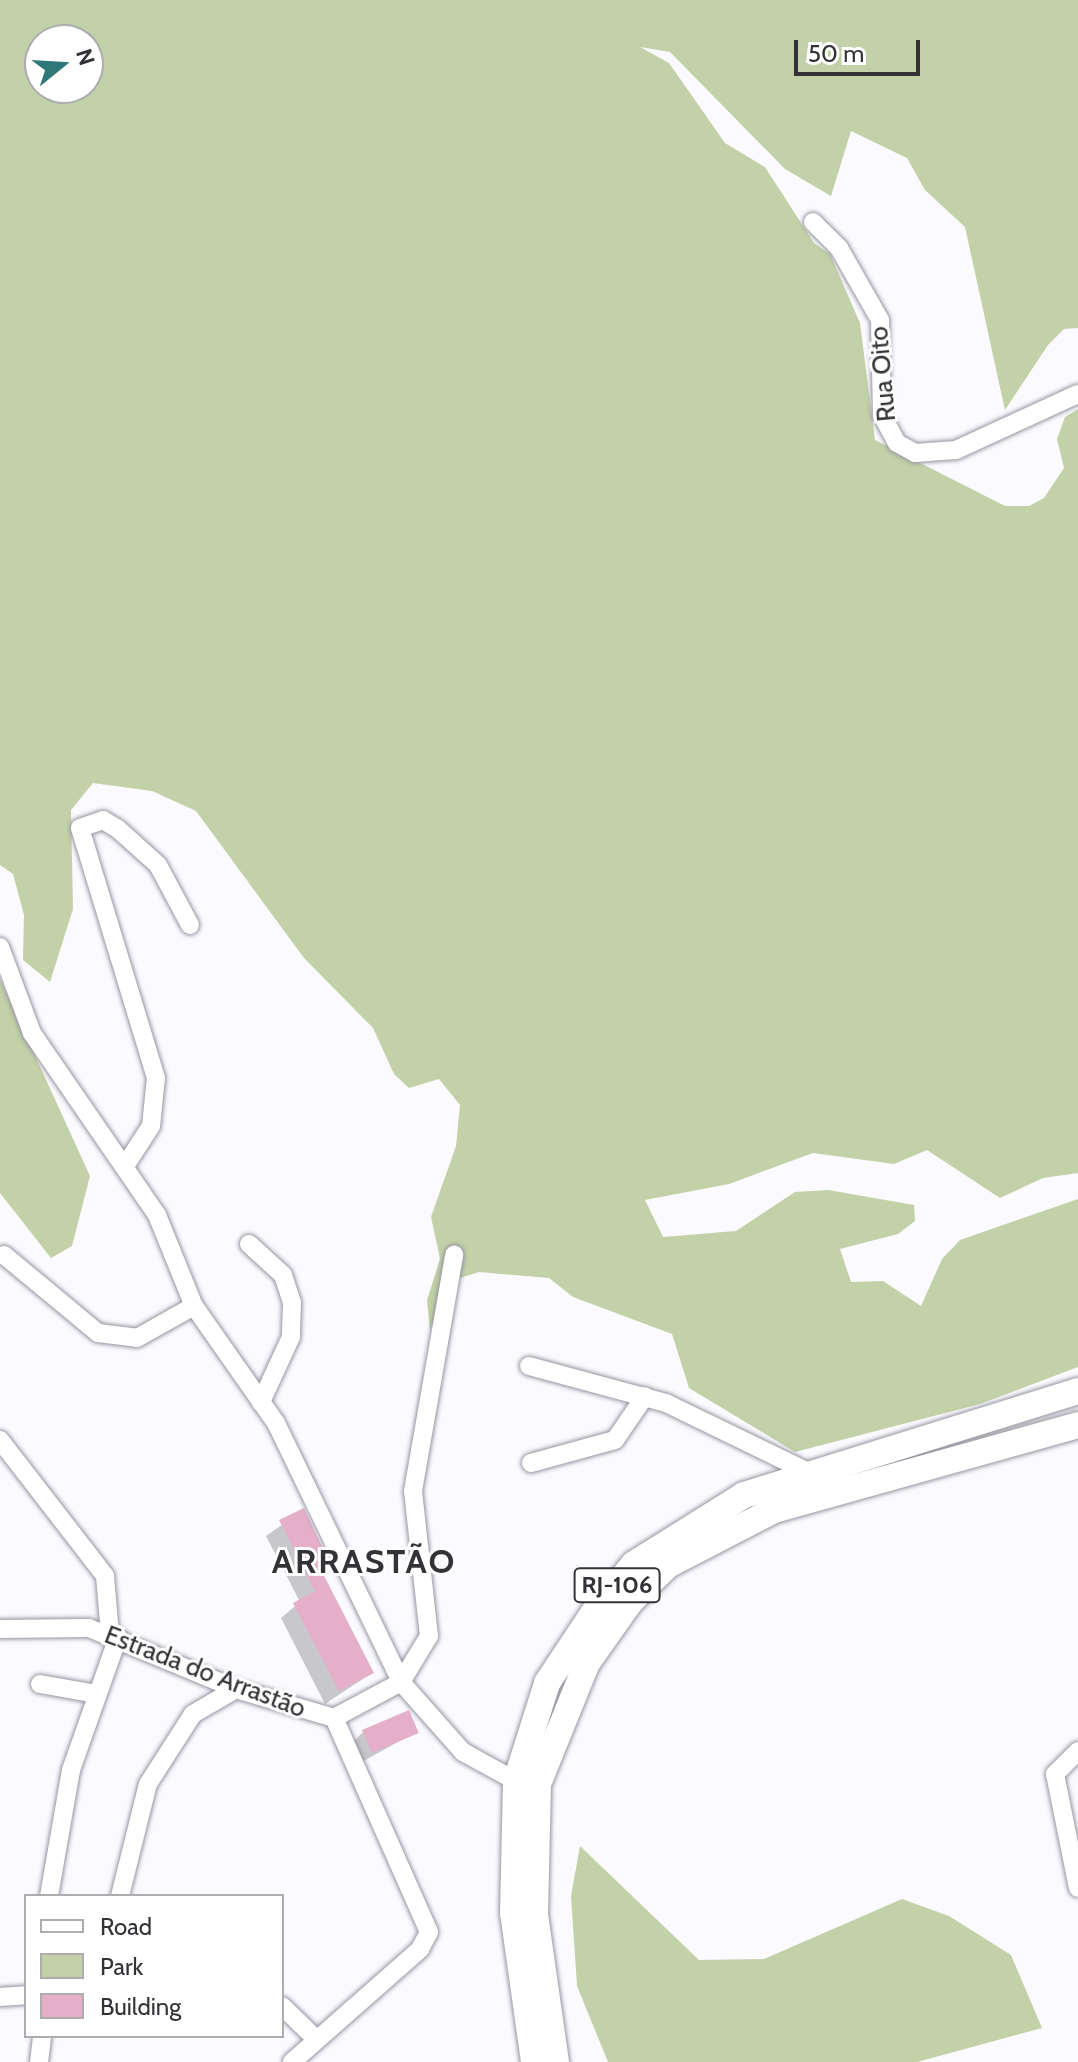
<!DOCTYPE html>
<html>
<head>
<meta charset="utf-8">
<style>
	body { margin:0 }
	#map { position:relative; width:1078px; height:2062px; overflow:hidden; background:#fafaff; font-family:Cabin,sans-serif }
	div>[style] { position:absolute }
	.green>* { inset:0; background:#c2d1a7 }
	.shadow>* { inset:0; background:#0003 }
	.building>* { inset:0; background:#e5afc7; transform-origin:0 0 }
	.roads { filter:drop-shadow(0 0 2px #9696a1) drop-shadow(0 0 2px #9696a1) }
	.minor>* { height:18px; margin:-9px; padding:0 9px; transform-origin:9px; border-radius:9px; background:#fff }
	.highway>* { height:26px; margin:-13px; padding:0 13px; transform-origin:13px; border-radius:13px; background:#fff }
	span { translate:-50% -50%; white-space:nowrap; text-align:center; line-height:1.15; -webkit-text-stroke:6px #fff; paint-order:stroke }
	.shield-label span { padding:2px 6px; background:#fff; border:2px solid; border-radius:6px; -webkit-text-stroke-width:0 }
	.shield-label { font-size:24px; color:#333337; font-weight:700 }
	.street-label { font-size:26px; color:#333337 }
	.district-label { font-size:34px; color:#333337; font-weight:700; letter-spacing:2px }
	.legend { position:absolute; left:24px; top:1894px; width:260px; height:144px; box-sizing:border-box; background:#fff; border:2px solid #adadaf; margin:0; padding:10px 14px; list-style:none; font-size:24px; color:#333337 }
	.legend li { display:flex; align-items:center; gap:16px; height:40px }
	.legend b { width:40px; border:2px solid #adadaf }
	.north { position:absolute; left:24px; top:24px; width:80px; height:80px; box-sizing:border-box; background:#fff; border:2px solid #adadaf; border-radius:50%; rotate:72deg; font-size:22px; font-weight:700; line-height:32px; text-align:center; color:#333337 }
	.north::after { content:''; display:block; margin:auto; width:28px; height:36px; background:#2e787a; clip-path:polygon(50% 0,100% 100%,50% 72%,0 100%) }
	.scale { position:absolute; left:794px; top:40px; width:126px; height:36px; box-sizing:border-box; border:4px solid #333337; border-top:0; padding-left:10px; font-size:24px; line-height:28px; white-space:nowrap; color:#333337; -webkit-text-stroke:6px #fff; paint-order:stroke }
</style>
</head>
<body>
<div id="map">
	<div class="green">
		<div style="clip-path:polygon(evenodd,0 0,1078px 0,1078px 328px,1064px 329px,1048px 345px,1005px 410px,965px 227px,925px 190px,907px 158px,851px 131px,831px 196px,785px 169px,670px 52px,640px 47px,669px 63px,725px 143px,765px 167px,814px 243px,830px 254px,860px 323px,875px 440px,1005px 506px,1029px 506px,1044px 498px,1064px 468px,1057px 439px,1065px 417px,1078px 409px,1078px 1173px,1043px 1178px,1000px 1198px,927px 1150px,894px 1164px,813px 1153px,729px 1184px,645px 1200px,663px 1237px,736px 1231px,795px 1192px,828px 1190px,914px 1205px,915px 1221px,898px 1234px,840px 1249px,851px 1282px,883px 1281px,921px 1306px,942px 1259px,960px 1240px,1078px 1199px,1078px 1367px,980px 1404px,795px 1452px,689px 1388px,672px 1334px,573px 1297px,549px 1278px,479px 1272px,450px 1281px,430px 1330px,427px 1300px,440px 1259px,431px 1217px,456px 1146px,460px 1105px,439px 1079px,409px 1088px,394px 1074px,373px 1028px,304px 958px,196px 811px,152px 791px,93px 783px,71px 810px,73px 909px,50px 982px,23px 960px,24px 915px,13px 874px,0 865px,0 0,40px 40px,88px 40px,88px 88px,40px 88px,40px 40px)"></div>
		<div style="clip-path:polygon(0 979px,90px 1176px,72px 1246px,51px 1258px,0 1193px)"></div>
		<div style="clip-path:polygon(580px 1846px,699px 1960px,764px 1959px,902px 1899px,949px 1916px,1011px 1955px,1042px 2028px,917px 2062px,608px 2062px,577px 1986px,571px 1896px)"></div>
	</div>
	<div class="shadow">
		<div style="clip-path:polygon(303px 1510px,327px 1560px,318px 1569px,372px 1673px,325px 1704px,281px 1618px,300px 1602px,266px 1536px)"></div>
		<div style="clip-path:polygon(363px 1732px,416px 1732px,360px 1763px,352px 1743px)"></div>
	</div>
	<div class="building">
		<div style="clip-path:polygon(304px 1508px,329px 1561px,319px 1566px,374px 1673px,339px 1691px,293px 1603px,315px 1591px,279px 1520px)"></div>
		<div style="left:409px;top:1710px;width:25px;height:51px;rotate:67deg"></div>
	</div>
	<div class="roads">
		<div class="minor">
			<div style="left:813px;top:222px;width:37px;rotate:45deg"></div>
			<div style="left:839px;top:248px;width:83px;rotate:60.3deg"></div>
			<div style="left:880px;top:320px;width:95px;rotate:88.8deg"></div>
			<div style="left:882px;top:415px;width:32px;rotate:62deg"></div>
			<div style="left:897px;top:443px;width:21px;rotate:29deg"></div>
			<div style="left:915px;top:453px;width:41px;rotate:-4.2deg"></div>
			<div style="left:956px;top:450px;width:134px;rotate:-24.7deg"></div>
			<div style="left:0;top:947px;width:92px;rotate:69.6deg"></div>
			<div style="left:32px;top:1033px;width:221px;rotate:55.5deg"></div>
			<div style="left:157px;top:1215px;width:98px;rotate:67.9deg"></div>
			<div style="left:194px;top:1306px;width:143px;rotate:55deg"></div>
			<div style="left:276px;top:1423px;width:288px;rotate:64.2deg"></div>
			<div style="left:401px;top:1682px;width:94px;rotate:48.5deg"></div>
			<div style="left:463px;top:1752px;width:60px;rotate:28.7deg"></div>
			<div style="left:125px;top:1166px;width:48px;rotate:-57deg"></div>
			<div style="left:151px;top:1126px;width:48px;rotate:-84.1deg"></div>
			<div style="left:156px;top:1078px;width:261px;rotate:-106.9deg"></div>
			<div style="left:80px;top:828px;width:24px;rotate:-19deg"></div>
			<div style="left:103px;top:820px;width:17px;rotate:31deg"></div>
			<div style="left:118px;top:829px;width:54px;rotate:42deg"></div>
			<div style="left:158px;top:865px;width:68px;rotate:61.9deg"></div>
			<div style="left:249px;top:1244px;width:46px;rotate:42.4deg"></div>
			<div style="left:283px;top:1275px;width:29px;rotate:72deg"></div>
			<div style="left:292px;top:1303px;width:34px;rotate:92deg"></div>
			<div style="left:291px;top:1337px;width:72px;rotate:114.8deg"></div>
			<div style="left:4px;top:1255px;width:122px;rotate:39.7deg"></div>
			<div style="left:98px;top:1333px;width:39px;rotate:7deg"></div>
			<div style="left:137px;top:1338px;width:65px;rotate:-29.3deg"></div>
			<div style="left:529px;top:1366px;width:142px;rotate:15.1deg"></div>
			<div style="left:666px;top:1403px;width:156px;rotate:25.9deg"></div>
			<div style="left:0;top:1440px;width:172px;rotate:52.3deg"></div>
			<div style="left:105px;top:1576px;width:58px;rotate:85.1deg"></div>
			<div style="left:531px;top:1463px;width:87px;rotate:-15.3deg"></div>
			<div style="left:615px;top:1440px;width:53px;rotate:-55.7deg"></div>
			<div style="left:0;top:1629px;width:89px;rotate:-0.6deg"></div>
			<div style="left:89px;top:1628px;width:159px;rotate:22.5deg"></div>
			<div style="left:236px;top:1689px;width:102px;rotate:16.5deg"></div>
			<div style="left:334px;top:1718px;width:76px;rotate:-28.2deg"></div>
			<div style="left:401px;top:1682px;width:54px;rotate:-58.7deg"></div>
			<div style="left:429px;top:1636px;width:146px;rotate:-96.3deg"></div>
			<div style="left:413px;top:1491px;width:240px;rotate:-80.1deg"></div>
			<div style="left:40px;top:1684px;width:58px;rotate:10deg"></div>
			<div style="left:1078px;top:1751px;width:33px;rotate:135deg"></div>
			<div style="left:1055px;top:1774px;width:116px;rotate:78.6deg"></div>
			<div style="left:49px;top:1896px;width:128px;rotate:-80.1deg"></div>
			<div style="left:71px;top:1770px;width:141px;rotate:-70.5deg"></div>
			<div style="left:120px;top:1896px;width:115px;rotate:-76deg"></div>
			<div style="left:148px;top:1784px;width:83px;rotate:-57.3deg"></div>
			<div style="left:193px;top:1714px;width:50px;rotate:-30.2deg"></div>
			<div style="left:0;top:1997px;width:26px;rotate:-4deg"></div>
			<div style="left:282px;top:2006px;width:47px;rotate:44.1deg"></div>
			<div style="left:39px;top:2062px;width:26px;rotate:-83deg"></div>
			<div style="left:292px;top:2062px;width:171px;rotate:-41.4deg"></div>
			<div style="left:420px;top:1949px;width:19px;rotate:-62deg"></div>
			<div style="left:429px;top:1932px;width:234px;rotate:-113.9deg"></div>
		</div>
		<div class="highway">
			<div style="left:534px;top:2062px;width:150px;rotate:-98deg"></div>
			<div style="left:513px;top:1913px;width:132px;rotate:-88.7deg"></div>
			<div style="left:516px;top:1781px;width:103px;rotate:-72.4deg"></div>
			<div style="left:547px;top:1683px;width:85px;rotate:-56.5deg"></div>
			<div style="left:594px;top:1612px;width:62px;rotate:-50.2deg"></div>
			<div style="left:634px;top:1564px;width:130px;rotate:-32.1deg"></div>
			<div style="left:744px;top:1495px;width:350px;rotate:-17.3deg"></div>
			<div style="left:556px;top:2062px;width:148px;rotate:-98.1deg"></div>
			<div style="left:535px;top:1915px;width:131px;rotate:-88.7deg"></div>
			<div style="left:538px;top:1784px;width:131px;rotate:-68deg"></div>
			<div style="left:587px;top:1663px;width:75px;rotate:-54.8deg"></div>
			<div style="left:630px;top:1602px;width:53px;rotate:-44.2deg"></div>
			<div style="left:668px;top:1565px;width:119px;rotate:-27.4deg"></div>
			<div style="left:774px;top:1510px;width:316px;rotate:-15.6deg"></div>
		</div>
	</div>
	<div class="shield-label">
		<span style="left:617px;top:1585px">RJ-106</span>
	</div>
	<div class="street-label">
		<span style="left:883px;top:374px;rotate:-95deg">Rua Oito</span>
		<span style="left:205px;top:1672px;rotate:21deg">Estrada do Arrastão</span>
	</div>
	<div class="district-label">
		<span style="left:364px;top:1562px">ARRASTÃO</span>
	</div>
	<ul class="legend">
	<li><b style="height:10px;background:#fff"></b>Road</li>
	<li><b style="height:22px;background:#c2d1a7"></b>Park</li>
	<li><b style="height:22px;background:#e5afc7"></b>Building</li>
	</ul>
	<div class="north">N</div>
	<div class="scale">50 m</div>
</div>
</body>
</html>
